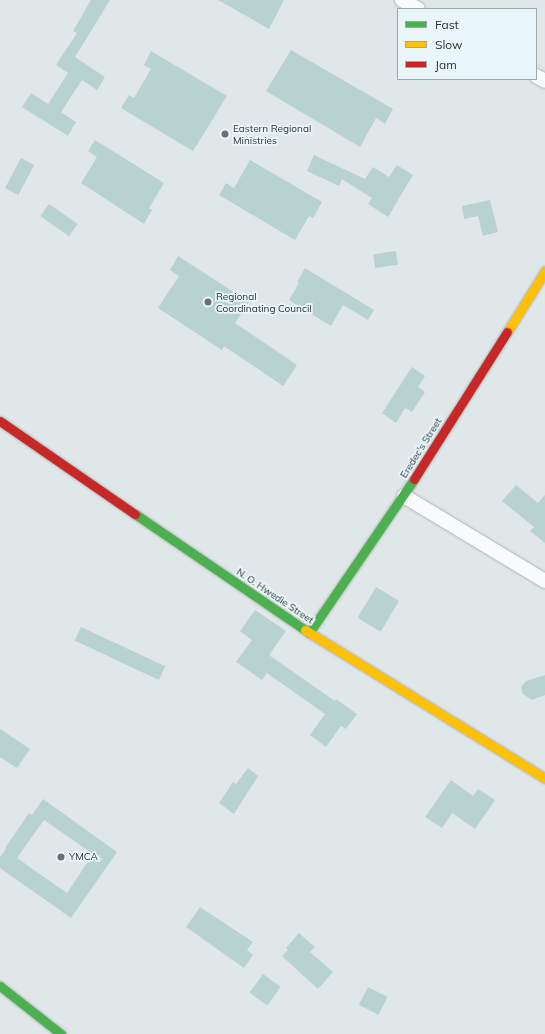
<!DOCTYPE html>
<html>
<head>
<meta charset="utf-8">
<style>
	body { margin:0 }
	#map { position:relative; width:545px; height:1034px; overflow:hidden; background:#e0e7e9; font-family:Mulish,sans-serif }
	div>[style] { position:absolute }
	.building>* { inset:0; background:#b8d2cf; transform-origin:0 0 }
	.roads { filter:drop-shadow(0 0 1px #adb3b4) drop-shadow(0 0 1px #adb3b4) }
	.street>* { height:14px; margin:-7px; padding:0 7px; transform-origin:7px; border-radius:7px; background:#fafbfc }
	.fast>* { height:9px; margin:-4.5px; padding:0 4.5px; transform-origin:4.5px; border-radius:4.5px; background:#4caf50 }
	.slow>* { height:9px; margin:-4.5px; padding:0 4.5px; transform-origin:4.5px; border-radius:4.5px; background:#ffc107 }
	.jam>* { height:9px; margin:-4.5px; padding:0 4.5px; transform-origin:4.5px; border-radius:4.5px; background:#c62828 }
	.dots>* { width:11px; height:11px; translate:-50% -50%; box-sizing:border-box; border:2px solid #e9f7fa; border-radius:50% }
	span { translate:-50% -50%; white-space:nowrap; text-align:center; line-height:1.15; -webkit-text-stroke:3.5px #e9f7fa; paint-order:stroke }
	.poi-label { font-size:10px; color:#2c3233 }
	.left { translate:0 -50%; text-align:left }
	.street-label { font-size:10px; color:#2c3233 }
	.legend { position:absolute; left:397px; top:8px; width:140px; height:72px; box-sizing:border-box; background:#e9f7fa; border:1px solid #9da8aa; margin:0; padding:5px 7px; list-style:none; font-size:12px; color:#2c3233 }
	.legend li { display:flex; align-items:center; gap:8px; height:20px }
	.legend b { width:20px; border:1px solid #9da8aa }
</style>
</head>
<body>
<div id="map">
	<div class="building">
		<div style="clip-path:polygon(91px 0,110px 0,75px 57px,105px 77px,97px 90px,82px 80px,61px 112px,76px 122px,68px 136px,22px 107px,31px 93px,48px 104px,68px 73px,56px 65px,77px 33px,73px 31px)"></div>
		<div style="clip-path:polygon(218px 0,284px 0,269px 29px)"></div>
		<div style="clip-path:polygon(291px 50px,393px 109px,385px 124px,376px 118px,360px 147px,266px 91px)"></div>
		<div style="clip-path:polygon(151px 51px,227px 96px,193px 151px,121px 108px,129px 95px,134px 98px,151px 69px,144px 65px)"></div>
		<div style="clip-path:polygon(95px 140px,164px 183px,149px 208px,152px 210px,144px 224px,81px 183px,97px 157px,88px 151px)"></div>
		<div style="clip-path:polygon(314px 155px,365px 179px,373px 167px,389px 177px,397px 165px,413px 175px,388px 217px,368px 204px,372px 198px,342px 179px,339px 186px,307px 171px)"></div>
		<div style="left:21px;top:158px;width:15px;height:34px;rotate:28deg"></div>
		<div style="clip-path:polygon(250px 160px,322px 202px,313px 218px,309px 216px,295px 240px,219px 195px,226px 183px,234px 188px)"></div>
		<div style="clip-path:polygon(490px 200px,498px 232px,483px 236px,478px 216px,464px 219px,462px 206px)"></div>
		<div style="left:49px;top:204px;width:35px;height:15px;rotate:35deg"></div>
		<div style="left:396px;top:251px;width:14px;height:23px;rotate:82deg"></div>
		<div style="clip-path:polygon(178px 256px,249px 302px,235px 323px,297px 365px,283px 386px,224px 346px,222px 350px,158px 308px,179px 276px,170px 270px)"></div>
		<div style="clip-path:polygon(305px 268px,374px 310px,368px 320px,343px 305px,331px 326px,289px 300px,299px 283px,297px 282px)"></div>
		<div style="clip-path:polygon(412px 367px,425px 376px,418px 387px,425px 392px,412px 412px,405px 408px,396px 423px,382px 413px)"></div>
		<div style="clip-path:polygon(516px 485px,538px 503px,545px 495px,545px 543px,530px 531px,534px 527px,502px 501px)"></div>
		<div style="left:376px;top:587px;width:27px;height:36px;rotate:31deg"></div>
		<div style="clip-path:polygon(255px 610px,286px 631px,269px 655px,335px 701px,336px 699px,357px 714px,346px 729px,341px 726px,326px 747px,310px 735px,325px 714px,267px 673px,262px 680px,236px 662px,252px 640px,240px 631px)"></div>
		<div style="left:81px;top:627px;width:93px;height:15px;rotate:25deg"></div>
		<div style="clip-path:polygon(545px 675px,545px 695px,532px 700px,523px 694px,521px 687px,526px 681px)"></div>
		<div style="clip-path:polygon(0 729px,30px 749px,17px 768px,0 757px)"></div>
		<div style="clip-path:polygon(248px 768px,258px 776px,234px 814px,219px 803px,233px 782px,236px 784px)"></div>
		<div style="clip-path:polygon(451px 780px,473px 796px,478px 789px,495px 800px,475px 829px,452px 813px,442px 828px,425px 817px)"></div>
		<div style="clip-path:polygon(evenodd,43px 799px,117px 852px,71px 918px,0 868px,0 857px,6px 849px,5px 848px,29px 813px,32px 815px,43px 799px,44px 820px,93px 854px,67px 893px,17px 858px,44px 820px)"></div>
		<div style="clip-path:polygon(200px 907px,253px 942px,247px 950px,253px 955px,244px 968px,186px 927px)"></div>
		<div style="clip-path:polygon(299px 933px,315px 947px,310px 952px,333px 972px,318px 989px,282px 956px,288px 950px,286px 948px)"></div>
		<div style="left:263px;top:974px;width:22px;height:23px;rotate:36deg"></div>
		<div style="left:368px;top:987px;width:22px;height:20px;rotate:27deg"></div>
	</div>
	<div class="roads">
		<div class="street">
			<div style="left:402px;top:0;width:18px;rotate:29deg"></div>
			<div style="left:536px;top:76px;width:10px;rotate:29deg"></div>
			<div style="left:404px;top:496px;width:165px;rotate:31.1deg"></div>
		</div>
		<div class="fast">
			<div style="left:135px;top:514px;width:206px;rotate:34.3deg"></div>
			<div style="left:309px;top:633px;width:186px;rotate:-55.7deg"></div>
			<div style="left:0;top:986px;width:78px;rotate:38.2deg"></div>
		</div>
		<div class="slow">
			<div style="left:507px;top:332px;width:72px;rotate:-58.1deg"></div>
			<div style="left:305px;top:630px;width:282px;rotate:31.7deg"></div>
		</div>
		<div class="jam">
			<div style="left:0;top:421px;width:164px;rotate:34.6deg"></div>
			<div style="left:414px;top:479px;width:174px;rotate:-57.7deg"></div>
		</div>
	</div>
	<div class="dots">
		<div style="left:225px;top:134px;background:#6b7173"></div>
		<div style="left:208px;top:302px;background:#6b7173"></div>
		<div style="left:61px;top:857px;background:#6b7173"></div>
	</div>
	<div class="poi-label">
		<span class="left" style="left:233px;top:134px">Eastern Regional<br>Ministries</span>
		<span class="left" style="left:216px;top:302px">Regional<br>Coordinating Council</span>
		<span class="left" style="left:69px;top:857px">YMCA</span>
	</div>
	<div class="street-label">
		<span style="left:421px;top:448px;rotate:-58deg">Eredec's Street</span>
		<span style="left:275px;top:596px;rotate:34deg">N. O. Hwedie Street</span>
	</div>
	<ul class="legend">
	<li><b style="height:5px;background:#4caf50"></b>Fast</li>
	<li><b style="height:5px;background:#ffc107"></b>Slow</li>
	<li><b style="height:5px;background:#c62828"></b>Jam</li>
	</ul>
</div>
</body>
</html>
